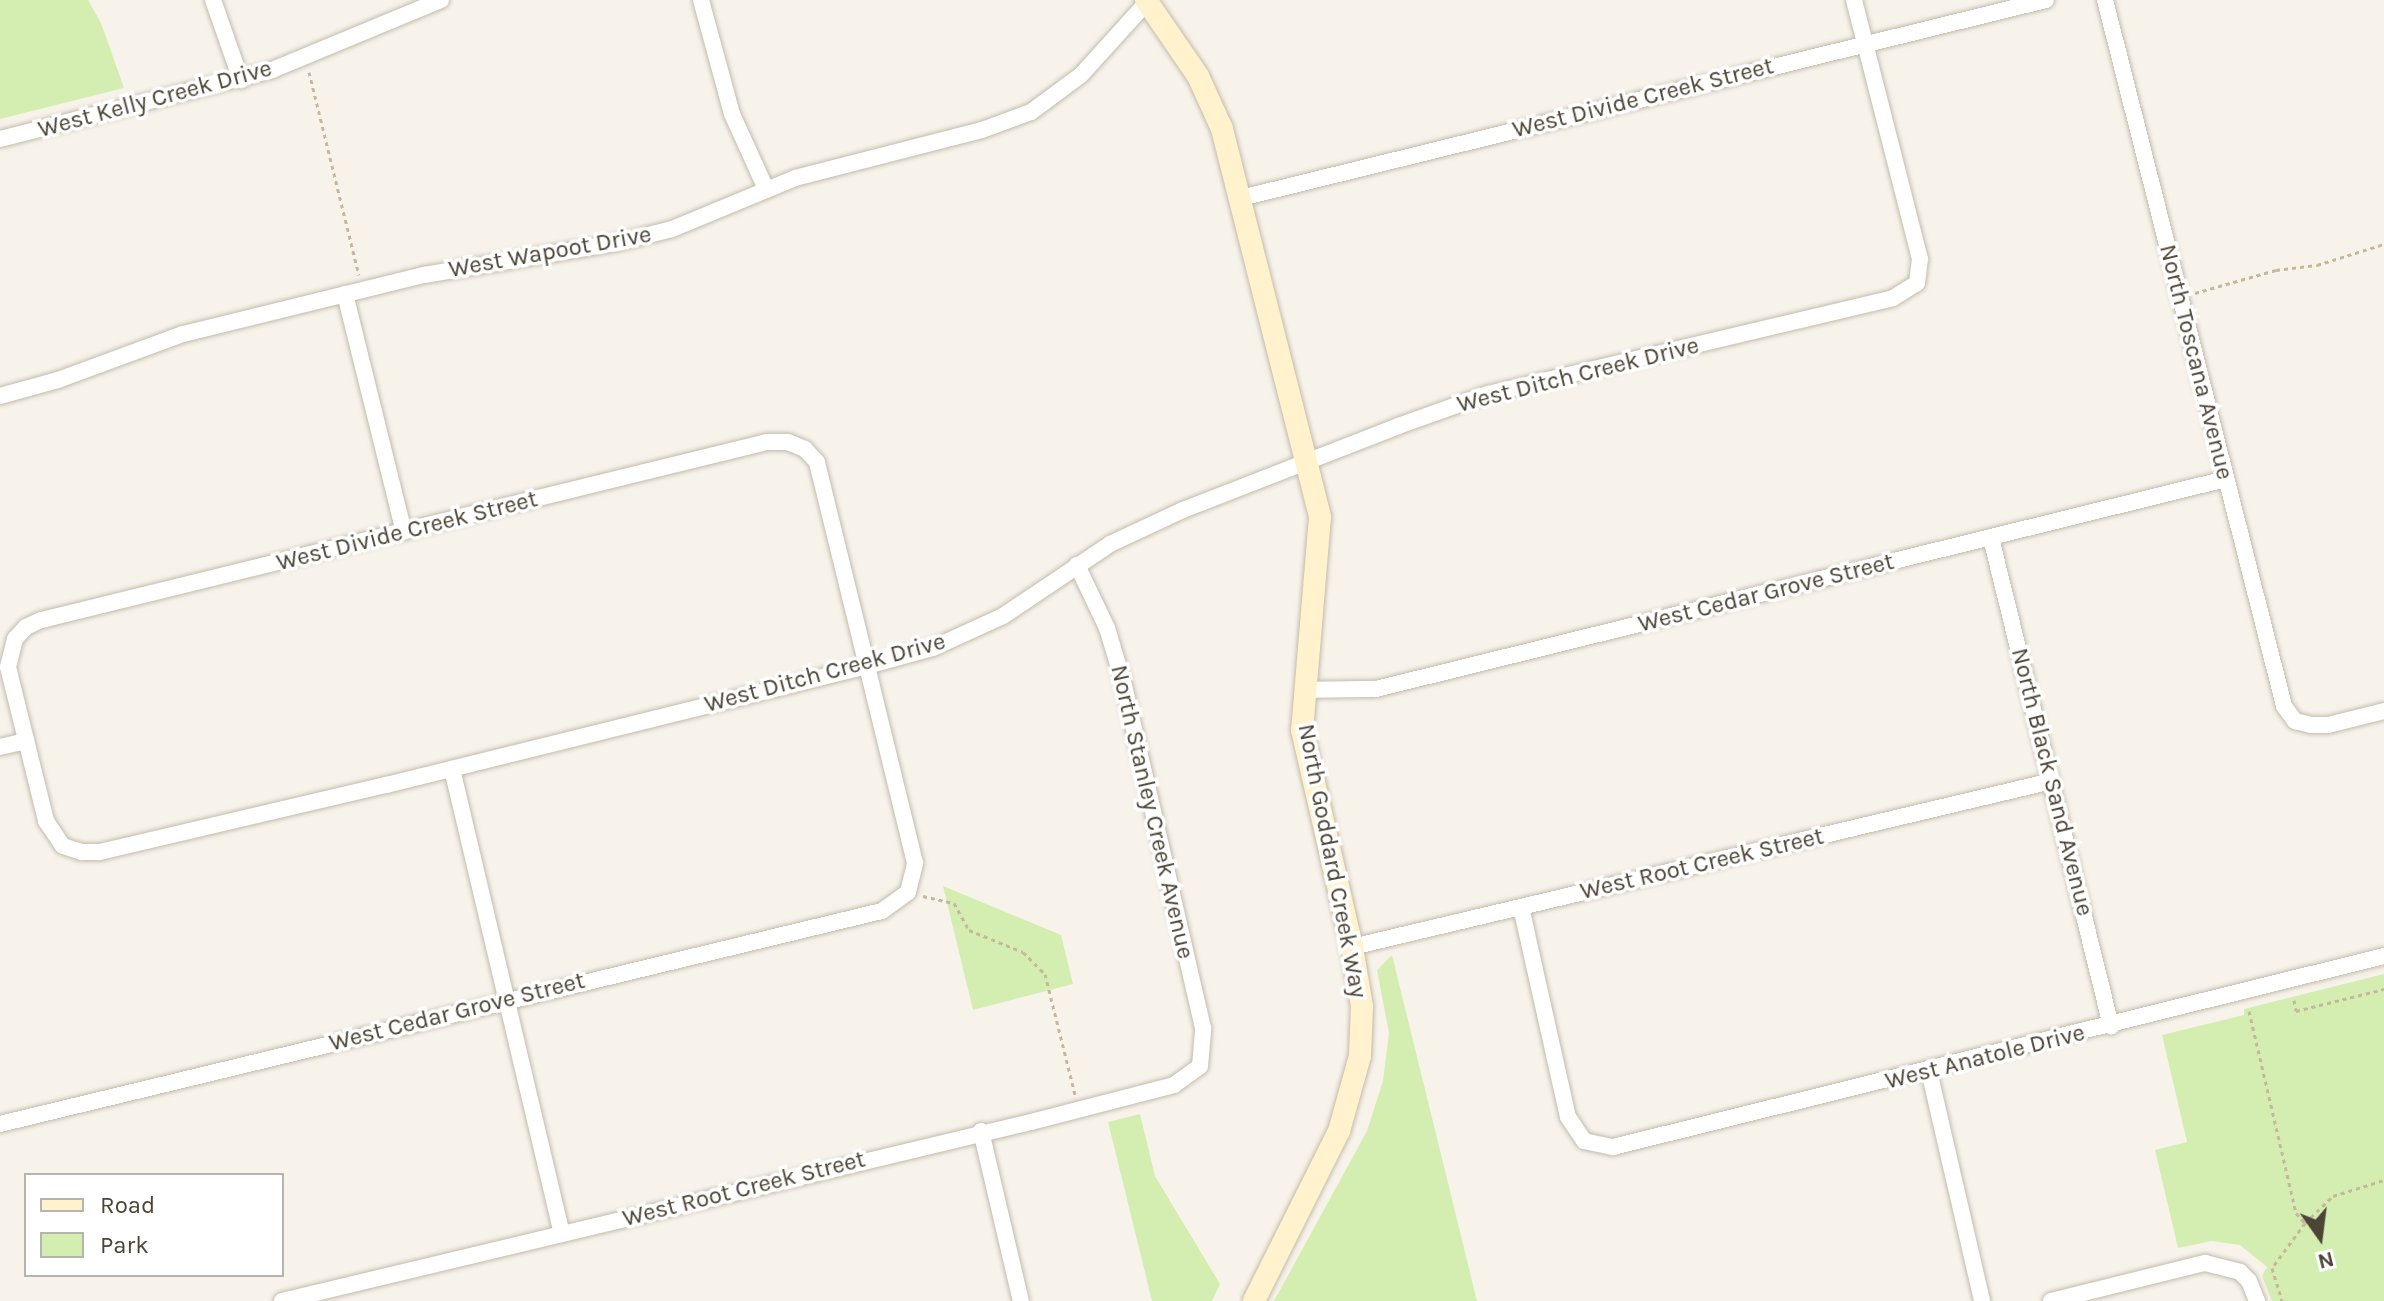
<!DOCTYPE html>
<html>
<head>
<meta charset="utf-8">
<style>
	body { margin:0 }
	#map { position:relative; width:2384px; height:1301px; overflow:hidden; background:#f7f3eb; font-family:Karla,sans-serif }
	div>[style] { position:absolute }
	.green>* { inset:0; background:#d4eeb1 }
	.path>* { height:3px; margin-top:-1.5px; transform-origin:0; background:repeating-linear-gradient(90deg,#c7b79c 0 4px,transparent 0 8px) }
	.roads { filter:drop-shadow(0 0 2px #c4bbac) drop-shadow(0 0 2px #c4bbac) }
	.street>* { height:16px; margin:-8px; padding:0 8px; transform-origin:8px; border-radius:8px; background:#fff }
	.secondary>* { height:22px; margin:-11px; padding:0 11px; transform-origin:11px; border-radius:11px; background:#fff2cd }
	span { translate:-50% -50%; white-space:nowrap; text-align:center; line-height:1.15; -webkit-text-stroke:7px #fff; paint-order:stroke }
	.street-label { font-size:24px; color:#4c4437 }
	.legend { position:absolute; left:24px; top:1173px; width:260px; height:104px; box-sizing:border-box; background:#fff; border:2px solid #b7b4af; margin:0; padding:10px 14px; list-style:none; font-size:24px; color:#4c4437 }
	.legend li { display:flex; align-items:center; gap:16px; height:40px }
	.legend b { width:40px; border:2px solid #b7b4af }
	.north { position:absolute; left:2280px; top:1197px; width:80px; height:80px; -webkit-text-stroke:6px #fff; paint-order:stroke; rotate:166deg; font-size:22px; font-weight:700; line-height:32px; text-align:center; color:#4c4437 }
	.north::after { content:''; display:block; margin:auto; width:28px; height:36px; background:#4c4437; clip-path:polygon(50% 0,100% 100%,50% 72%,0 100%) }
</style>
</head>
<body>
<div id="map">
	<div class="green">
		<div style="clip-path:polygon(0 0,88px 0,101px 23px,124px 88px,0 119px)"></div>
		<div style="clip-path:polygon(943px 886px,1061px 935px,1073px 984px,973px 1010px)"></div>
		<div style="clip-path:polygon(1392px 955px,1477px 1301px,1274px 1301px,1367px 1131px,1383px 1081px,1389px 1033px,1377px 970px)"></div>
		<div style="clip-path:polygon(2384px 974px,2384px 1301px,2272px 1301px,2262px 1276px,2267px 1267px,2240px 1245px,2212px 1241px,2178px 1248px,2155px 1150px,2187px 1142px,2162px 1035px,2244px 1015px,2244px 1009px)"></div>
		<div style="clip-path:polygon(1140px 1114px,1155px 1176px,1220px 1284px,1212px 1301px,1152px 1301px,1108px 1122px)"></div>
	</div>
	<div class="path">
		<div style="left:309px;top:72px;width:209px;rotate:76.2deg"></div>
		<div style="left:2195px;top:293px;width:84px;rotate:-15.9deg"></div>
		<div style="left:2276px;top:270px;width:41px;rotate:-7deg"></div>
		<div style="left:2317px;top:265px;width:70px;rotate:-17.4deg"></div>
		<div style="left:923px;top:896px;width:32px;rotate:13deg"></div>
		<div style="left:954px;top:903px;width:31px;rotate:61deg"></div>
		<div style="left:969px;top:930px;width:58px;rotate:22.2deg"></div>
		<div style="left:1023px;top:952px;width:31px;rotate:45deg"></div>
		<div style="left:1045px;top:974px;width:124px;rotate:76deg"></div>
		<div style="left:2294px;top:1000px;width:11px;rotate:80deg"></div>
		<div style="left:2296px;top:1011px;width:91px;rotate:-14deg"></div>
		<div style="left:2249px;top:1011px;width:207px;rotate:76.9deg"></div>
		<div style="left:2296px;top:1213px;width:13px;rotate:48deg"></div>
		<div style="left:2305px;top:1223px;width:56px;rotate:126.3deg"></div>
		<div style="left:2272px;top:1268px;width:34px;rotate:73deg"></div>
		<div style="left:2305px;top:1223px;width:39px;rotate:-44deg"></div>
		<div style="left:2333px;top:1196px;width:53px;rotate:-17.4deg"></div>
	</div>
	<div class="roads">
		<div class="street">
			<div style="left:213px;top:0;width:85px;rotate:70.7deg"></div>
			<div style="left:701px;top:0;width:118px;rotate:74.8deg"></div>
			<div style="left:732px;top:114px;width:82px;rotate:65.6deg"></div>
			<div style="left:2105px;top:0;width:728px;rotate:75.77deg"></div>
			<div style="left:2284px;top:706px;width:19px;rotate:54deg"></div>
			<div style="left:2295px;top:721px;width:16px;rotate:14deg"></div>
			<div style="left:2311px;top:725px;width:17px"></div>
			<div style="left:2328px;top:725px;width:58px;rotate:-14deg"></div>
			<div style="left:0;top:139px;width:281px;rotate:-14.2deg"></div>
			<div style="left:272px;top:70px;width:183px;rotate:-22.5deg"></div>
			<div style="left:1241px;top:198px;width:829px;rotate:-13.82deg"></div>
			<div style="left:345px;top:294px;width:245px;rotate:76.1deg"></div>
			<div style="left:0;top:396px;width:60px;rotate:-15.4deg"></div>
			<div style="left:58px;top:380px;width:133px;rotate:-20.2deg"></div>
			<div style="left:183px;top:334px;width:248px;rotate:-13.8deg"></div>
			<div style="left:424px;top:275px;width:195px;rotate:-9.5deg"></div>
			<div style="left:616px;top:243px;width:58px;rotate:-14deg"></div>
			<div style="left:672px;top:229px;width:133px;rotate:-22.5deg"></div>
			<div style="left:795px;top:178px;width:193px;rotate:-14.4deg"></div>
			<div style="left:982px;top:130px;width:52px;rotate:-20.2deg"></div>
			<div style="left:1031px;top:112px;width:62px;rotate:-36.5deg"></div>
			<div style="left:1081px;top:75px;width:101px;rotate:-47.8deg"></div>
			<div style="left:1991px;top:538px;width:503px;rotate:76.18deg"></div>
			<div style="left:1303px;top:690px;width:73px;rotate:-0.8deg"></div>
			<div style="left:1376px;top:689px;width:876px;rotate:-13.88deg"></div>
			<div style="left:0;top:747px;width:27px;rotate:-13deg"></div>
			<div style="left:452px;top:769px;width:477px;rotate:76.7deg"></div>
			<div style="left:1521px;top:907px;width:215px;rotate:77.4deg"></div>
			<div style="left:1568px;top:1117px;width:29px;rotate:56deg"></div>
			<div style="left:1584px;top:1141px;width:30px;rotate:12deg"></div>
			<div style="left:1613px;top:1147px;width:794px;rotate:-13.91deg"></div>
			<div style="left:1352px;top:947px;width:719px;rotate:-13.34deg"></div>
			<div style="left:1929px;top:1071px;width:236px;rotate:77deg"></div>
			<div style="left:0;top:1124px;width:907px;rotate:-13.58deg"></div>
			<div style="left:882px;top:911px;width:32px;rotate:-36deg"></div>
			<div style="left:908px;top:892px;width:30px;rotate:-76deg"></div>
			<div style="left:915px;top:863px;width:203px;rotate:-103.7deg"></div>
			<div style="left:867px;top:666px;width:210px;rotate:-103.8deg"></div>
			<div style="left:817px;top:462px;width:18px;rotate:-133deg"></div>
			<div style="left:805px;top:449px;width:18px;rotate:-158deg"></div>
			<div style="left:788px;top:442px;width:21px;rotate:180deg"></div>
			<div style="left:767px;top:442px;width:748px;rotate:166.22deg"></div>
			<div style="left:41px;top:620px;width:17px;rotate:155deg"></div>
			<div style="left:26px;top:627px;width:16px;rotate:133deg"></div>
			<div style="left:15px;top:639px;width:29px;rotate:104deg"></div>
			<div style="left:8px;top:667px;width:159px;rotate:76.1deg"></div>
			<div style="left:46px;top:821px;width:30px;rotate:56deg"></div>
			<div style="left:63px;top:846px;width:20px;rotate:18deg"></div>
			<div style="left:82px;top:852px;width:18px"></div>
			<div style="left:100px;top:852px;width:294px;rotate:-13.2deg"></div>
			<div style="left:386px;top:785px;width:496px;rotate:-13.9deg"></div>
			<div style="left:867px;top:666px;width:68px;rotate:-15.3deg"></div>
			<div style="left:933px;top:648px;width:77px;rotate:-24.6deg"></div>
			<div style="left:1003px;top:616px;width:129px;rotate:-33.9deg"></div>
			<div style="left:1110px;top:544px;width:81px;rotate:-25deg"></div>
			<div style="left:1183px;top:510px;width:231px;rotate:-21.3deg"></div>
			<div style="left:1398px;top:426px;width:96px;rotate:-19.6deg"></div>
			<div style="left:1488px;top:394px;width:416px;rotate:-13.3deg"></div>
			<div style="left:1893px;top:298px;width:28px;rotate:-32deg"></div>
			<div style="left:1917px;top:283px;width:24px;rotate:-83deg"></div>
			<div style="left:1920px;top:259px;width:267px;rotate:-104.3deg"></div>
			<div style="left:981px;top:1131px;width:175px;rotate:76.8deg"></div>
			<div style="left:282px;top:1301px;width:770px;rotate:-13.44deg"></div>
			<div style="left:1031px;top:1122px;width:148px;rotate:-14.5deg"></div>
			<div style="left:1174px;top:1085px;width:32px;rotate:-36deg"></div>
			<div style="left:1200px;top:1066px;width:38px;rotate:-85deg"></div>
			<div style="left:1203px;top:1028px;width:356px;rotate:-103deg"></div>
			<div style="left:1123px;top:681px;width:55px;rotate:-106.8deg"></div>
			<div style="left:1107px;top:628px;width:70px;rotate:-115.5deg"></div>
			<div style="left:2051px;top:1301px;width:159px;rotate:-13.9deg"></div>
			<div style="left:2205px;top:1263px;width:36px;rotate:14deg"></div>
			<div style="left:2240px;top:1272px;width:13px;rotate:45deg"></div>
			<div style="left:2249px;top:1281px;width:22px;rotate:68deg"></div>
		</div>
		<div class="secondary">
			<div style="left:1146px;top:0;width:92px;rotate:55.6deg"></div>
			<div style="left:1198px;top:76px;width:58px;rotate:65.6deg"></div>
			<div style="left:1222px;top:129px;width:400px;rotate:75.8deg"></div>
			<div style="left:1320px;top:517px;width:214px;rotate:94.8deg"></div>
			<div style="left:1302px;top:730px;width:223px;rotate:77deg"></div>
			<div style="left:1352px;top:947px;width:60px;rotate:80.4deg"></div>
			<div style="left:1362px;top:1006px;width:50px;rotate:92.3deg"></div>
			<div style="left:1360px;top:1056px;width:78px;rotate:105.6deg"></div>
			<div style="left:1339px;top:1131px;width:190px;rotate:116.6deg"></div>
		</div>
	</div>
	<div class="street-label">
		<span style="left:1643px;top:98px;rotate:-14deg">West Divide Creek Street</span>
		<span style="left:155px;top:99px;rotate:-15deg">West Kelly Creek Drive</span>
		<span style="left:550px;top:252px;rotate:-10deg">West Wapoot Drive</span>
		<span style="left:2196px;top:362px;rotate:76deg">North Toscana Avenue</span>
		<span style="left:1578px;top:375px;rotate:-14deg">West Ditch Creek Drive</span>
		<span style="left:407px;top:531px;rotate:-14deg">West Divide Creek Street</span>
		<span style="left:1766px;top:593px;rotate:-14deg">West Cedar Grove Street</span>
		<span style="left:825px;top:673px;rotate:-15deg">West Ditch Creek Drive</span>
		<span style="left:2052px;top:782px;rotate:76deg">North Black Sand Avenue</span>
		<span style="left:1152px;top:812px;rotate:77deg">North Stanley Creek Avenue</span>
		<span style="left:1332px;top:861px;rotate:79deg">North Goddard Creek Way</span>
		<span style="left:1702px;top:864px;rotate:-13deg">West Root Creek Street</span>
		<span style="left:457px;top:1012px;rotate:-14deg">West Cedar Grove Street</span>
		<span style="left:1985px;top:1057px;rotate:-14deg">West Anatole Drive</span>
		<span style="left:744px;top:1189px;rotate:-14deg">West Root Creek Street</span>
	</div>
	<ul class="legend">
	<li><b style="height:10px;background:#fff2cd"></b>Road</li>
	<li><b style="height:22px;background:#d4eeb1"></b>Park</li>
	</ul>
	<div class="north">N</div>
</div>
</body>
</html>
